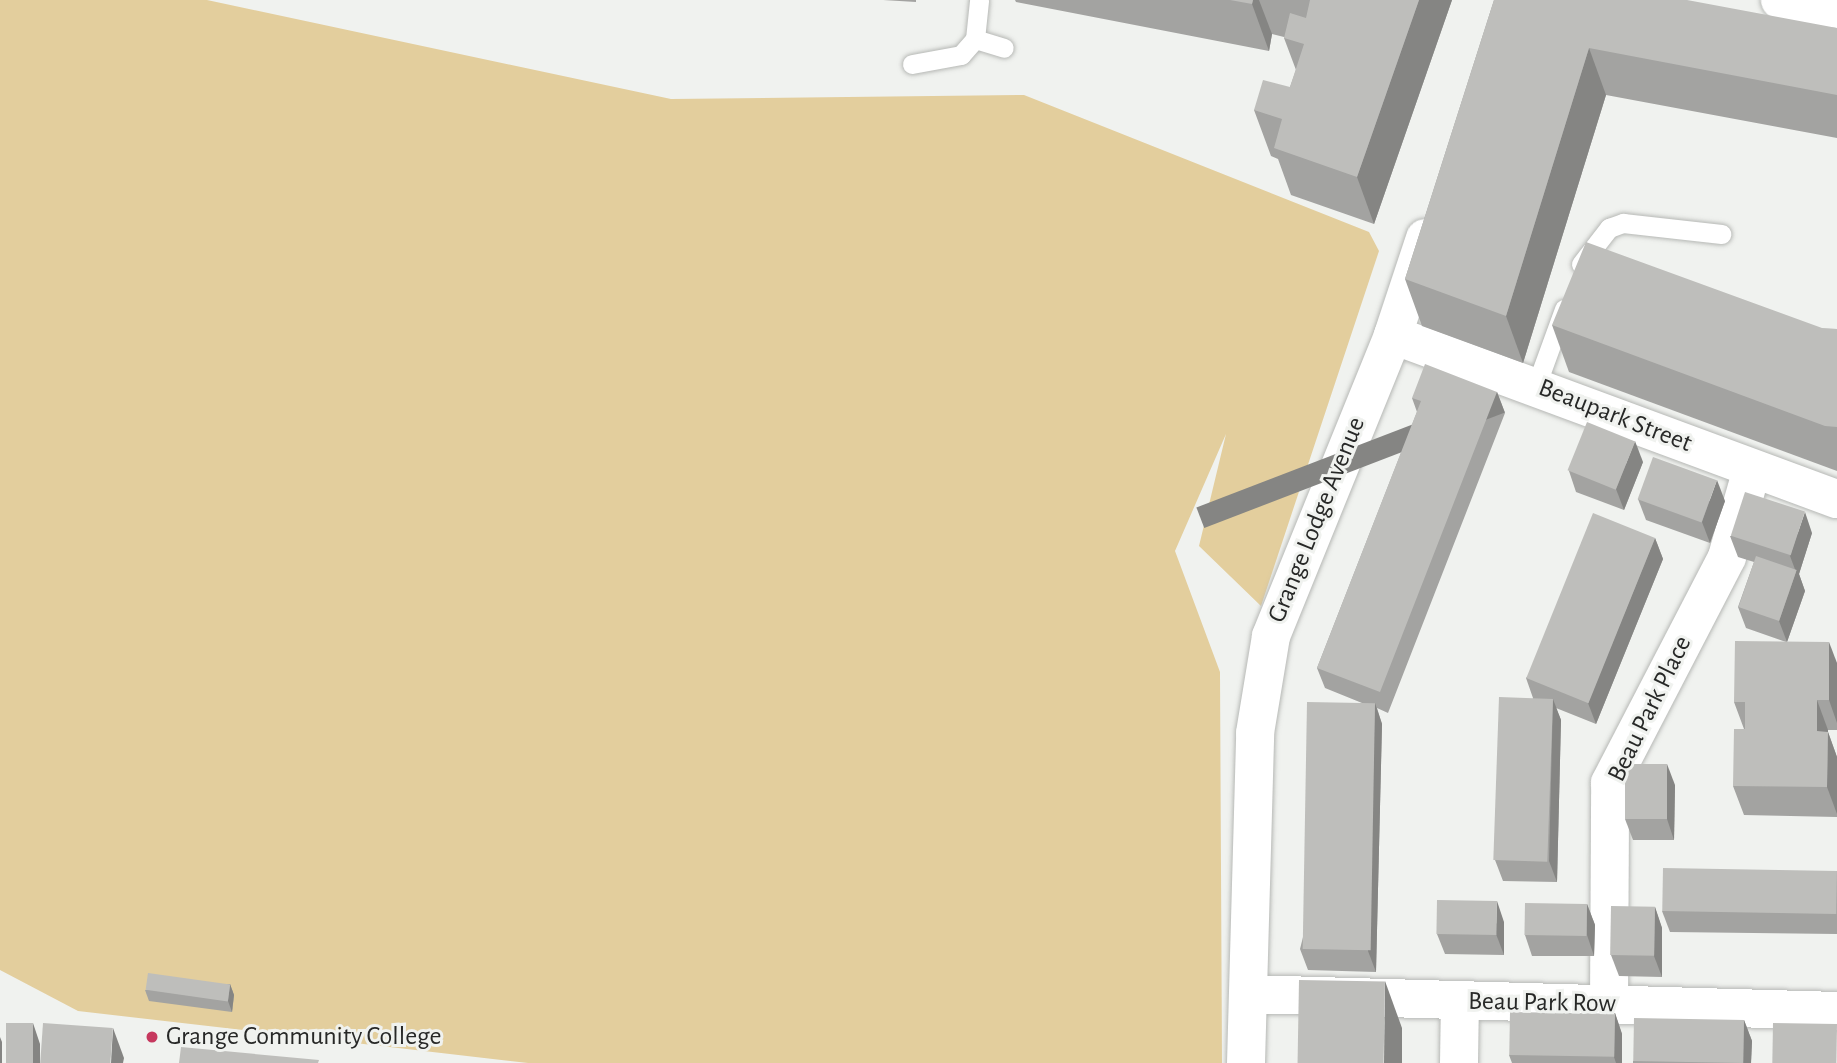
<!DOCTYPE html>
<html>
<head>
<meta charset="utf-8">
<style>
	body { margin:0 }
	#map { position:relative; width:1837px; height:1063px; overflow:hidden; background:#f0f2ef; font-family:"Alegreya Sans",sans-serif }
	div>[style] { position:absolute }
	.green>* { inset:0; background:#e3ce9d }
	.roads { filter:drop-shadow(0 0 2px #b6b8b5) drop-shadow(0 0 2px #b6b8b5) }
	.lane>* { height:19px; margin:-9.5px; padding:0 9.5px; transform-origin:9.5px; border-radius:9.5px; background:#fff }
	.street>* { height:38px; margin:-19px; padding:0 19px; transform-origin:19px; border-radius:19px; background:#fff }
	.secondary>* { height:38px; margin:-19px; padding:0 19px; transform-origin:19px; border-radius:19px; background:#fff }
	.wall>* { inset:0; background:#a3a3a1 }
	.shaded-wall>* { inset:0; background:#858583; transform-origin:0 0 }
	.building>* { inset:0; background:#bebebb; transform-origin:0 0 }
	.dots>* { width:19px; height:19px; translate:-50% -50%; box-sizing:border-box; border:4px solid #f0f2ef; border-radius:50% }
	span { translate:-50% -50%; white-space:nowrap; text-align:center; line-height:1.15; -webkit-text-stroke:6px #f0f2ef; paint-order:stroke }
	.street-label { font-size:26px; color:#272827 }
	.poi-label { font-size:26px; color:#272827 }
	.left { translate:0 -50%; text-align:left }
</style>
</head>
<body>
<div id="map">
	<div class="green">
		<div style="clip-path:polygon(0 0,207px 0,671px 99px,1024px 95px,1369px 232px,1379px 251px,1261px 606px,1199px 546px,1226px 434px,1175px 551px,1220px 672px,1222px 1063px,528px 1063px,78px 1011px,0 970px)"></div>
	</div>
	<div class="roads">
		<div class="lane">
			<div style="left:975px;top:39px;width:30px;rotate:17deg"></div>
			<div style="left:912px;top:64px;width:50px;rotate:-10.4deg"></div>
			<div style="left:961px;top:55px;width:21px;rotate:-49deg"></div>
			<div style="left:975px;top:39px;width:39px;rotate:-84deg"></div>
			<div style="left:1581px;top:264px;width:46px;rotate:-52.1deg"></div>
			<div style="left:1609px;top:228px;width:15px;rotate:-20deg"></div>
			<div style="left:1623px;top:223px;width:99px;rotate:6.4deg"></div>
			<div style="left:1536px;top:386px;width:82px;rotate:-70deg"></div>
		</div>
		<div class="street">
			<div style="left:1393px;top:335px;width:473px;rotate:20.3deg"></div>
			<div style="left:1248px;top:994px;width:589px;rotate:1.65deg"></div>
			<div style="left:1609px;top:1004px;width:221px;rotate:-89.7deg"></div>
			<div style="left:1610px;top:783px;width:254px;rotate:-62.6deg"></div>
			<div style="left:1727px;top:557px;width:91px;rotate:-74.1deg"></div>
			<div style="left:1246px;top:1063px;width:330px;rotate:-88.4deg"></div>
			<div style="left:1255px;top:733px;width:98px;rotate:-80.6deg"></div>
			<div style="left:1271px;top:636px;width:325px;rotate:-67.9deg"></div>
			<div style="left:1393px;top:335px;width:102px;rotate:-71.7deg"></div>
			<div style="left:1459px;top:1063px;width:62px;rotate:-89.1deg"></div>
		</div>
		<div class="secondary">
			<div style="left:1780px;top:0;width:58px;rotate:10deg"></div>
		</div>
	</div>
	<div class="wall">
		<div style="clip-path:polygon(883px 0,916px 0,916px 2px)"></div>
		<div style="clip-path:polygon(1015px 0,1452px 0,1374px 224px,1291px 195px,1278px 159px,1271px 156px,1254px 110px,1290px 87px,1296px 70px,1284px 38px,1284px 37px,1272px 34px,1269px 51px,1016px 2px)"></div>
		<div style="clip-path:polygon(1494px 0,1837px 28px,1837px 138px,1606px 95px,1523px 363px,1422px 326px,1405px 279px)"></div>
		<div style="clip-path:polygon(1552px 325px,1837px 329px,1837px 471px,1569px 372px)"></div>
		<div style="clip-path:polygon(1497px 392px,1505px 413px,1388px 713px,1377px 708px,1382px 724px,1376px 972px,1308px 970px,1300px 949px,1362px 703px,1325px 688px,1317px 668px,1417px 412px,1412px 398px)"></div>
		<div style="clip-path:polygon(1643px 462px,1624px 510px,1576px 492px,1569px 471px)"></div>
		<div style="clip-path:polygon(1638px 499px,1725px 501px,1710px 543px,1646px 520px)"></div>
		<div style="clip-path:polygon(1812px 533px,1799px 574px,1805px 591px,1787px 642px,1837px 663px,1837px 730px,1828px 730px,1828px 732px,1837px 757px,1837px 817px,1744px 815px,1733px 786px,1744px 729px,1734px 702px,1786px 642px,1746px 628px,1738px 607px,1754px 562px,1738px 557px,1730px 536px)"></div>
		<div style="clip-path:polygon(1655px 538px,1663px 559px,1596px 724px,1556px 708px,1561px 720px,1557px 882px,1503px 881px,1495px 860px,1533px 698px,1526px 678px)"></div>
		<div style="clip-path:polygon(1675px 785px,1674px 840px,1633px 840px,1625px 819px)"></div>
		<div style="clip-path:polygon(1837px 871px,1837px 934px,1670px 932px,1662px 911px)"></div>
		<div style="clip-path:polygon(1587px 904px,1595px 925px,1594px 956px,1532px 956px,1525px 935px)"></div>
		<div style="clip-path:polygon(1655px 907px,1662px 928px,1662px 977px,1619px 976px,1611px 955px)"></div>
		<div style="clip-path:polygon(1504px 922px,1504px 955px,1445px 954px,1437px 934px)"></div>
		<div style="clip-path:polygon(230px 984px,234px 995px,232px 1012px,149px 1001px,145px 990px)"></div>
		<div style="clip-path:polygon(1615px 1013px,1622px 1034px,1622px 1063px,1512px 1063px,1509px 1055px)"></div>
		<div style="clip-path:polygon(1744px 1020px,1752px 1041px,1751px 1063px,1633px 1063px,1633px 1061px)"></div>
	</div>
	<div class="shaded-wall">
		<div style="clip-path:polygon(1253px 0,1259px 0,1272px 34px,1269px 51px,1252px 4px)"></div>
		<div style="clip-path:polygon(1419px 0,1452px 0,1374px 224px,1357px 177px)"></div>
		<div style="clip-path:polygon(1589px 48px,1606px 95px,1523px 363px,1506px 316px)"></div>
		<div style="left:1497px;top:392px;width:22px;height:322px;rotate:69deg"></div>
		<div style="clip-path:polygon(1635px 441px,1643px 462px,1624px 510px,1616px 489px)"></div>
		<div style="clip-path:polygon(1717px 480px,1725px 501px,1710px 543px,1702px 522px)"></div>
		<div style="clip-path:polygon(1805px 512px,1812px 533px,1799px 574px,1805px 591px,1787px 642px,1779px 621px,1796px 572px,1790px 556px)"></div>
		<div style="clip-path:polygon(1655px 538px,1663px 559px,1596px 724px,1588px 703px)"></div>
		<div style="clip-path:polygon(1829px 642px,1837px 663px,1837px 723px,1829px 700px)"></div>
		<div style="clip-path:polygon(1553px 699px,1561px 720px,1557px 882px,1549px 861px)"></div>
		<div style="clip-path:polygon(1817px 700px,1828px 730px,1827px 761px,1817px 731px)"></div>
		<div style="clip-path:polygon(1375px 703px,1382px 724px,1376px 972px,1368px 951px)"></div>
		<div style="clip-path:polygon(1828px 732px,1837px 757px,1837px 814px,1827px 787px)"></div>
		<div style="clip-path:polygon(1667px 764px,1675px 785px,1674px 840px,1667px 819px)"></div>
		<div style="clip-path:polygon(1497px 901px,1504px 922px,1504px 955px,1496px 934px)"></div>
		<div style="clip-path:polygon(1587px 904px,1595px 925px,1594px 956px,1587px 935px)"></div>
		<div style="clip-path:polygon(1655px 907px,1662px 928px,1662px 977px,1654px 956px)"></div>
		<div style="clip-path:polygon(1385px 981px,1402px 1028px,1402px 1063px,1384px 1063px)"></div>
		<div style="clip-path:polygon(230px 984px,234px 995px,232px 1012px,228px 1001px)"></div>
		<div style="clip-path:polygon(1615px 1013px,1622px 1034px,1622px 1063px,1616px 1063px,1614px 1057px)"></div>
		<div style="clip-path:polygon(1744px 1020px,1752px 1041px,1751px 1063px,1743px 1063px)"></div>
		<div style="clip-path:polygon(33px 1023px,40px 1044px,40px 1063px,31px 1063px)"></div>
		<div style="clip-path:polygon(113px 1028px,124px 1058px,123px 1063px,111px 1063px)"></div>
		<div style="clip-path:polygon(0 1037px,2px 1042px,2px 1063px,0 1063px)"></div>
	</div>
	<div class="building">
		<div style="clip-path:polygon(1230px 0,1253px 0,1252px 4px)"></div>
		<div style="clip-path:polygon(1310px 0,1419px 0,1357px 177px,1274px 148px,1282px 119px,1254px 110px,1263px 80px,1290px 87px,1304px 44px,1284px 38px,1290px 13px,1306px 18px)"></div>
		<div style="clip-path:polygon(1494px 0,1687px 0,1837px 28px,1837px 95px,1589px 48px,1506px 316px,1405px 279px)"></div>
		<div style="clip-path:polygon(1586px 242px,1822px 328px,1837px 329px,1837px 427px,1825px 426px,1552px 325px)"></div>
		<div style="clip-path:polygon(1425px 364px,1497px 392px,1380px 692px,1317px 668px,1421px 401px,1412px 398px)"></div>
		<div style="left:1587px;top:422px;width:52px;height:52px;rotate:22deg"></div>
		<div style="left:1653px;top:457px;width:68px;height:45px;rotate:20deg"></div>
		<div style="left:1745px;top:492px;width:63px;height:46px;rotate:18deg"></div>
		<div style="left:1593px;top:513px;width:67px;height:178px;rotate:22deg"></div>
		<div style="left:1756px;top:556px;width:43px;height:54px;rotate:19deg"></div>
		<div style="clip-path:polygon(1735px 641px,1829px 642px,1829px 700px,1817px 700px,1817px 731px,1828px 732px,1827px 787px,1733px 786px,1734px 729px,1745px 729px,1745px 702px,1734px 702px)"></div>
		<div style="left:1499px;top:697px;width:54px;height:163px;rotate:2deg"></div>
		<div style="left:1307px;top:702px;width:68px;height:247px;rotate:1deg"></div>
		<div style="left:1625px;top:764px;width:42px;height:55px"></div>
		<div style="left:1663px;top:868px;width:174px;height:43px;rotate:1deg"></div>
		<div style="left:1437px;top:900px;width:60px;height:34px;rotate:1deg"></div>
		<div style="left:1525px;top:903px;width:62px;height:32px;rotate:1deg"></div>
		<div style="left:1611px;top:906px;width:44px;height:49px;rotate:1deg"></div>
		<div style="left:148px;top:973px;width:83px;height:17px;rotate:8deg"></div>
		<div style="left:1299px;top:980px;width:86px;height:83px;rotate:1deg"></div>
		<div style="left:1510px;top:1012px;width:105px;height:43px;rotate:1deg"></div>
		<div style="left:1634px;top:1018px;width:110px;height:43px;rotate:1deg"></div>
		<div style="left:6px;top:1023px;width:27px;height:40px"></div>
		<div style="left:43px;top:1023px;width:70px;height:40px;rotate:4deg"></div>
		<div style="left:1773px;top:1023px;width:64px;height:40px;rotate:1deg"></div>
		<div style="clip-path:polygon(181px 1047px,319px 1060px,318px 1063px,179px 1063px)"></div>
	</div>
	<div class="dots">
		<div style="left:152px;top:1037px;background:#c6385e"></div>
	</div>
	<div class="street-label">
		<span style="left:1615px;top:416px;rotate:21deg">Beaupark Street</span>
		<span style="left:1317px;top:520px;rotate:-68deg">Grange Lodge Avenue</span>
		<span style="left:1650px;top:709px;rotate:-64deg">Beau Park Place</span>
		<span style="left:1542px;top:1003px;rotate:1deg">Beau Park Row</span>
	</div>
	<div class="poi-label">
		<span class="left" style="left:166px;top:1037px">Grange Community College</span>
	</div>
</div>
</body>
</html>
